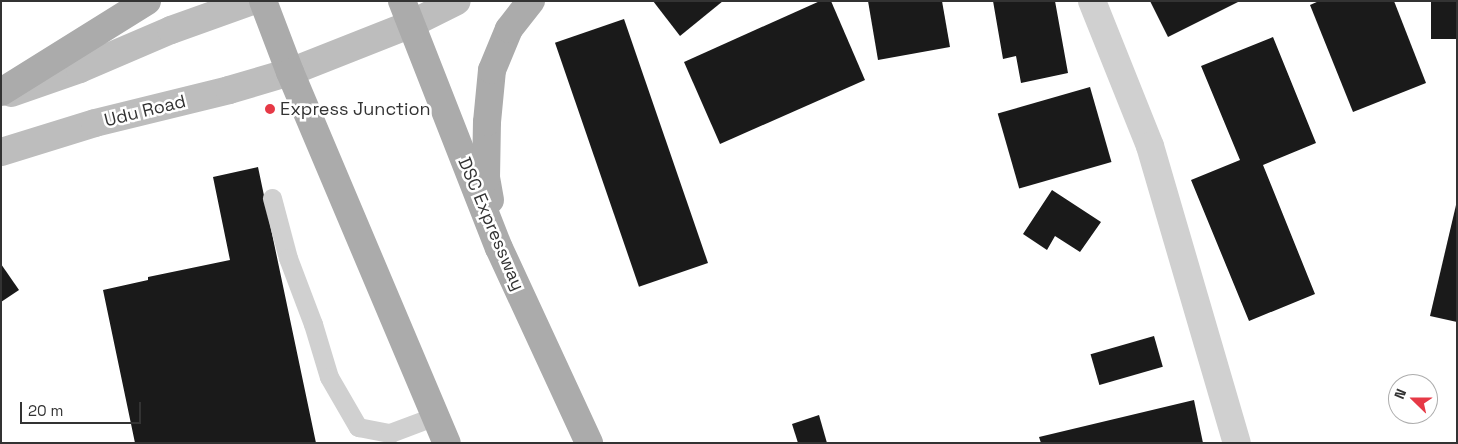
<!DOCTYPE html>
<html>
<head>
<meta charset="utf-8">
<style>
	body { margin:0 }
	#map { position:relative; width:1458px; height:444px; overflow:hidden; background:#fff; font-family:"Space Grotesk",sans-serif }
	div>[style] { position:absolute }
	.building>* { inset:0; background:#1a1a1a; transform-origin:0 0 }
	.lane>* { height:19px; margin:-9.5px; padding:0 9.5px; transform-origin:9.5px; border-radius:9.5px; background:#d0d0d0 }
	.street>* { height:28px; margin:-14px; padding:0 14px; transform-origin:14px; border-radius:14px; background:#d0d0d0 }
	.secondary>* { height:28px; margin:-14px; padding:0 14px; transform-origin:14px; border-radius:14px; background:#bdbdbd }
	.primary>* { height:28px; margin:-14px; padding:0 14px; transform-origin:14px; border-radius:14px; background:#ababab }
	.dots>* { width:14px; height:14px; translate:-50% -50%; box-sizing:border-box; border:2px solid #fff; border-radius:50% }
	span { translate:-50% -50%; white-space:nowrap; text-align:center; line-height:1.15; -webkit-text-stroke:5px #fff; paint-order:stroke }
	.poi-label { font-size:18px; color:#333 }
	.left { translate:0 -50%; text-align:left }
	.street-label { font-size:18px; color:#333 }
	.frame { position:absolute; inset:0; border:2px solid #333; pointer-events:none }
	.north { position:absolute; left:1388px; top:374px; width:50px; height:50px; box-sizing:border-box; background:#fff; border:1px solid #adadad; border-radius:50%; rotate:292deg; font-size:14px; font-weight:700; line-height:20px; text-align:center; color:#333 }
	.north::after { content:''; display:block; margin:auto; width:18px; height:22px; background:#e63946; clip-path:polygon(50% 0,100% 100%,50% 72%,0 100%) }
	.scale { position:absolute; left:20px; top:402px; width:121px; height:22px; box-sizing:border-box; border:2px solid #333; border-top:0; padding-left:6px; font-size:15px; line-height:18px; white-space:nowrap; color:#333; -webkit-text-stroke:4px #fff; paint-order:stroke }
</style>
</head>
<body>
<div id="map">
	<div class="building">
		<div style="clip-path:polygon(653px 1px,723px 1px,680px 36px)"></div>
		<div style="clip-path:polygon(820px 1px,831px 1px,865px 80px,720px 144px,684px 62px)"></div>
		<div style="clip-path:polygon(868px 1px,942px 1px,950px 47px,878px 60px)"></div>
		<div style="clip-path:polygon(993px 1px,1055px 1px,1068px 73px,1021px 83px,1016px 56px,1003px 59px)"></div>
		<div style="clip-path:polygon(1150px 1px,1240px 1px,1168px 37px)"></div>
		<div style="clip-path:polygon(1319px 1px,1394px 1px,1426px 83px,1353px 112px,1310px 5px)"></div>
		<div style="left:1431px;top:1px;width:26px;height:38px"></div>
		<div style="left:624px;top:19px;width:258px;height:73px;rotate:71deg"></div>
		<div style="clip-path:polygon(1273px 37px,1316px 143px,1263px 165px,1315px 294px,1249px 321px,1191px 180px,1240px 160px,1201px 66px)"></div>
		<div style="left:1090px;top:87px;width:78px;height:96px;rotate:74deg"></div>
		<div style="clip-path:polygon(258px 167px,316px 443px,135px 443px,103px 290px,148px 280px,148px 277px,230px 260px,213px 177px)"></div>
		<div style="clip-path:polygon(1052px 190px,1101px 222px,1080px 252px,1055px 236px,1047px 250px,1023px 234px)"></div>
		<div style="clip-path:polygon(1456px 205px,1457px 205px,1457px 322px,1430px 316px)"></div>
		<div style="clip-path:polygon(1px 264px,19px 290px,1px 302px)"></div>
		<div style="left:1154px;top:336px;width:32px;height:66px;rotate:74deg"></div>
		<div style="clip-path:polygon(1194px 400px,1203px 443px,1041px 443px,1039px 437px)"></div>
		<div style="clip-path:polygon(819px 415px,827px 443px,798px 443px,792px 424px)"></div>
	</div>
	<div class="lane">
		<div style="left:272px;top:198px;width:62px;rotate:75.1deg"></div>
		<div style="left:288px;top:258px;width:71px;rotate:69.3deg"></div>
		<div style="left:313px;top:324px;width:55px;rotate:73.2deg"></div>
		<div style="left:329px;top:377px;width:58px;rotate:59.9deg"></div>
		<div style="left:358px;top:427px;width:33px;rotate:11deg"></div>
		<div style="left:390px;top:433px;width:48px;rotate:-20.7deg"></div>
	</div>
	<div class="street">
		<div style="left:1092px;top:1px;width:156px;rotate:68.2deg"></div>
		<div style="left:1150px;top:146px;width:309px;rotate:73.7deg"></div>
	</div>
	<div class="secondary">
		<div style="left:11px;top:93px;width:73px;rotate:-19.2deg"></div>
		<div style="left:80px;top:69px;width:99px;rotate:-23.2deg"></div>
		<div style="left:171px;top:30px;width:86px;rotate:-19.7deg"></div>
		<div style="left:1px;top:152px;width:98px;rotate:-17.1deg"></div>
		<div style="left:95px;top:123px;width:138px;rotate:-13.8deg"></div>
		<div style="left:229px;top:90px;width:64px;rotate:-16.4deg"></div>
		<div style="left:290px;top:72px;width:130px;rotate:-21.6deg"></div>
		<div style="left:411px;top:24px;width:51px;rotate:-26.6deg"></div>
	</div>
	<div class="primary">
		<div style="left:263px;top:1px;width:76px;rotate:69.2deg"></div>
		<div style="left:290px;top:72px;width:403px;rotate:67.1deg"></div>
		<div style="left:402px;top:1px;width:265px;rotate:68.6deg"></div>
		<div style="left:499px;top:248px;width:215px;rotate:65.2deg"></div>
		<div style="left:1px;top:92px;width:172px;rotate:-31.9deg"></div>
		<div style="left:490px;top:200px;width:22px;rotate:-100deg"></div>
		<div style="left:486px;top:178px;width:56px;rotate:-89deg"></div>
		<div style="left:487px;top:122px;width:52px;rotate:-84.5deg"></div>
		<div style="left:492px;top:70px;width:44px;rotate:-67.5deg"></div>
		<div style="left:509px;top:29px;width:36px;rotate:-52deg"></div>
	</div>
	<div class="dots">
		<div style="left:270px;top:109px;background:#e63946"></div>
	</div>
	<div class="poi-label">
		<span class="left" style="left:280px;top:109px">Express Junction</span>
	</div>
	<div class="street-label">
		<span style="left:145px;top:111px;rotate:-14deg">Udu Road</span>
		<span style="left:491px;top:224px;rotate:67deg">DSC Expressway</span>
	</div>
	<div class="frame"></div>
	<div class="north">N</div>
	<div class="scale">20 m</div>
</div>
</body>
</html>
